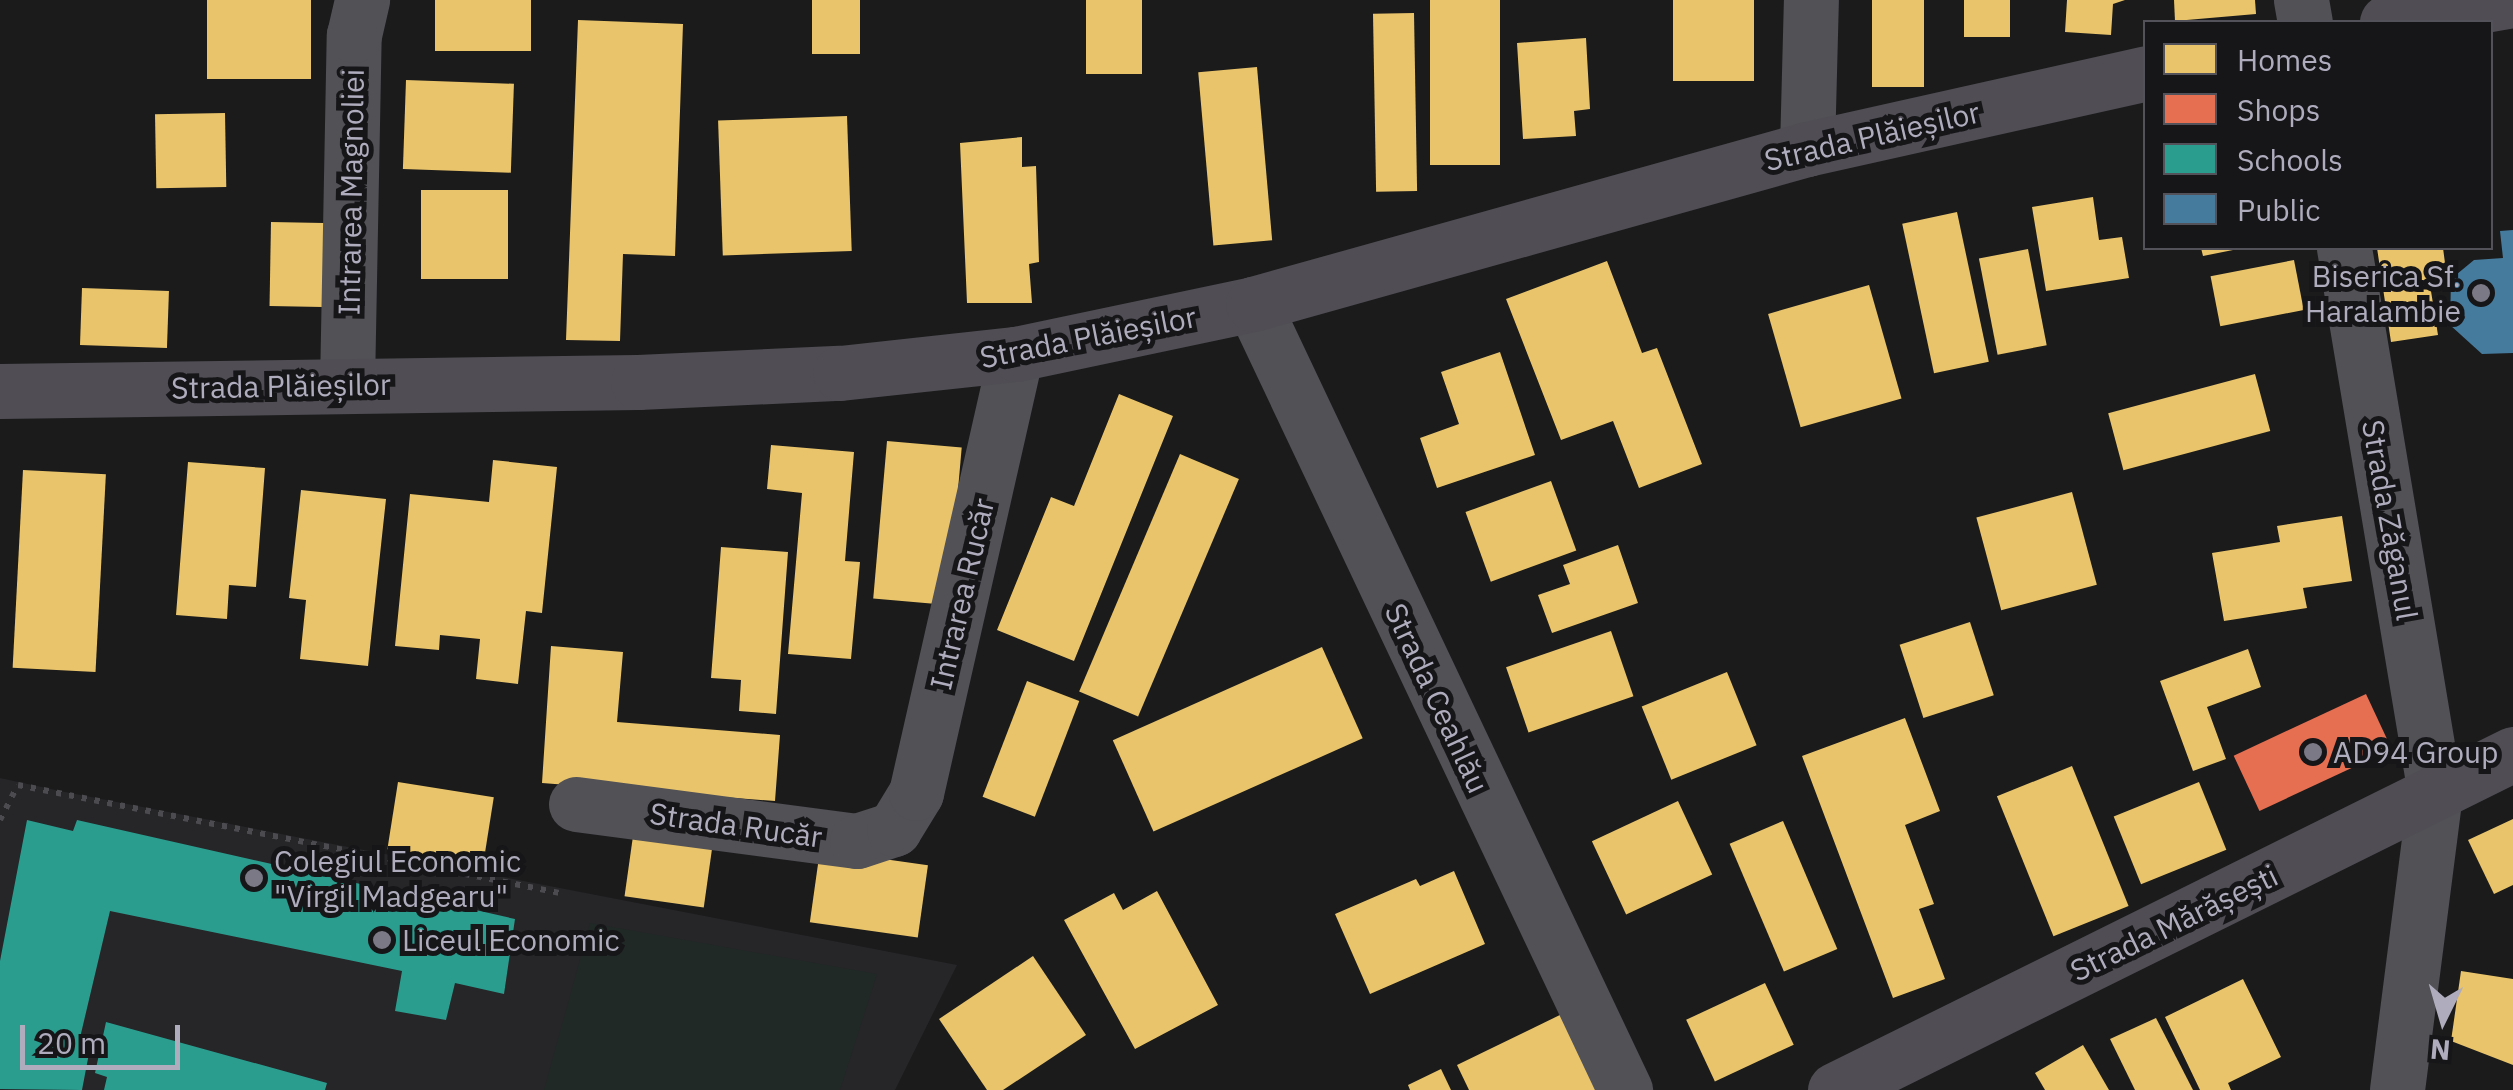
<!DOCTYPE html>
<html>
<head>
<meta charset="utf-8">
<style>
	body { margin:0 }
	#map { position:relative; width:2513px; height:1090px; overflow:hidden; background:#1b1b1c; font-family:"IBM Plex Sans",sans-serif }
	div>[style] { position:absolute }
	.built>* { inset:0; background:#262528 }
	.green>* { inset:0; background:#202926 }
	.homes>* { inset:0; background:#e9c46a; transform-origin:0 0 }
	.shops>* { inset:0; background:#e76f51; transform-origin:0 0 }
	.schools>* { inset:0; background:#2a9d8f }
	.public>* { inset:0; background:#457b9d }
	.path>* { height:6px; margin-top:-3px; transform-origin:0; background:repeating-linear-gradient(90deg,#4c4c50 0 5px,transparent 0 13px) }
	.street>* { height:55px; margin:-27.5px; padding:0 27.5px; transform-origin:27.5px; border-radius:27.5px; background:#515156 }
	.secondary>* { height:55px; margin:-27.5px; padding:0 27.5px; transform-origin:27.5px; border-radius:27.5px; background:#504e54 }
	.dots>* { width:28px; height:28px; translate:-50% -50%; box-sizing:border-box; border:5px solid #161518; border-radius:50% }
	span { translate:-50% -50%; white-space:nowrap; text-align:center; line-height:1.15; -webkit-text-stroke:10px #161518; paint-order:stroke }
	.street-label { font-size:30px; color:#aeacbd }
	.poi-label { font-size:30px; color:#aeacbd }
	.right { translate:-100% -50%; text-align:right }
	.left { translate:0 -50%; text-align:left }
	.legend { position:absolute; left:2143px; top:20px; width:350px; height:230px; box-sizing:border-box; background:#161518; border:2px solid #53515a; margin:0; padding:12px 18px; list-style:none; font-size:30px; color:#aeacbd }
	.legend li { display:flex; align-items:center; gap:20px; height:50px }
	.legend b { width:50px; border:2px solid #53515a }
	.north { position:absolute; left:2393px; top:970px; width:100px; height:100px; -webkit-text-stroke:8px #161518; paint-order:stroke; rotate:185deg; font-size:28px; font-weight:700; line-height:40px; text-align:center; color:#aeacbd }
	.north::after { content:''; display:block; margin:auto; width:35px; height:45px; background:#aeacbd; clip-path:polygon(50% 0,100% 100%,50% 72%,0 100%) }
	.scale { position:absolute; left:20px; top:1025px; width:160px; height:45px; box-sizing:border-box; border:5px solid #aeacbd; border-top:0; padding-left:12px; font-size:30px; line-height:35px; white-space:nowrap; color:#aeacbd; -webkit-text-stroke:8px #161518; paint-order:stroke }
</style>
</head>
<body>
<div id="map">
	<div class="built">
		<div style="clip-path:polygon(0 778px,60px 791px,957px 965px,895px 1090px,0 1090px)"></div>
	</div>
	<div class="green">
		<div style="clip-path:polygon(590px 923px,877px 974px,840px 1090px,544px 1090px)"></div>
	</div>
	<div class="homes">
		<div style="left:207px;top:0;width:104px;height:79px"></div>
		<div style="left:435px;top:0;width:96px;height:51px"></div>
		<div style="left:812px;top:0;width:48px;height:54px"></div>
		<div style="left:1086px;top:0;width:56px;height:74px"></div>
		<div style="left:1430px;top:0;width:70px;height:165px"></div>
		<div style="left:1673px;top:0;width:81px;height:81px"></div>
		<div style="left:1872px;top:0;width:52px;height:87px"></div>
		<div style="left:1964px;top:0;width:46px;height:37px"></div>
		<div style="clip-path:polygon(2067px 0,2125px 0,2113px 4px,2111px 35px,2065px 32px)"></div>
		<div style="clip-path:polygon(2174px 0,2255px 0,2256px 14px,2175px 21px)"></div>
		<div style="left:1414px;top:13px;width:178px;height:41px;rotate:89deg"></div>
		<div style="clip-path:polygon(578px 20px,683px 24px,675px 256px,623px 254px,620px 341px,566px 340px)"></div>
		<div style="clip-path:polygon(1586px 38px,1590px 109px,1574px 111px,1576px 136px,1523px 139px,1517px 43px)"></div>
		<div style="left:1257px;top:67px;width:174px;height:59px;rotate:85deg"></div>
		<div style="left:406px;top:80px;width:108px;height:89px;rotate:2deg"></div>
		<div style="left:225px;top:113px;width:74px;height:70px;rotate:89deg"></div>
		<div style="left:847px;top:116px;width:135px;height:129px;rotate:88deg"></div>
		<div style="clip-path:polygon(1022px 137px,1022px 167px,1036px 166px,1039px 262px,1029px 264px,1032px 303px,967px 303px,960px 143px)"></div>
		<div style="left:508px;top:190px;width:89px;height:87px;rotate:90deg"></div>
		<div style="clip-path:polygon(2093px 197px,2099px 240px,2122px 237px,2129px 278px,2046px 291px,2032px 207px)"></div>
		<div style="left:1957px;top:212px;width:153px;height:56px;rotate:78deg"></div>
		<div style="left:271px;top:222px;width:66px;height:84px;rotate:1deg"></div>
		<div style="clip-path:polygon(2201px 248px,2238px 248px,2238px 249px,2203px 256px)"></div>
		<div style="clip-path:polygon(2377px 248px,2443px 248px,2445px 263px,2427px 266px,2438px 335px,2391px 342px)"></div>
		<div style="left:2028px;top:249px;width:98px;height:50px;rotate:79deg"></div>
		<div style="left:2294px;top:260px;width:51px;height:85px;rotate:79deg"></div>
		<div style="clip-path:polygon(1607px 261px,1642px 353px,1657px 348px,1702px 464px,1639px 488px,1613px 421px,1561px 440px,1506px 299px)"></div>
		<div style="left:1869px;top:285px;width:118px;height:105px;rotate:74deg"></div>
		<div style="left:82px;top:288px;width:87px;height:57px;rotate:2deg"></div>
		<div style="clip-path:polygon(1500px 352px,1535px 455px,1437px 488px,1420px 438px,1459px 424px,1441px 372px)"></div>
		<div style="left:2255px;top:374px;width:59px;height:152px;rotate:75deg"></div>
		<div style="clip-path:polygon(1119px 394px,1173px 416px,1074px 661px,997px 630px,1051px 497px,1074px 506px)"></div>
		<div style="left:887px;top:441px;width:75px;height:158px;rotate:5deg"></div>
		<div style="clip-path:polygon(771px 445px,854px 452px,845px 561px,860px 562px,851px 659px,788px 654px,802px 493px,767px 489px)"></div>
		<div style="left:1180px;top:454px;width:64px;height:258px;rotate:23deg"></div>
		<div style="clip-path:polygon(493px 460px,557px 467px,542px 613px,526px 611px,518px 684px,476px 679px,480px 639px,440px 635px,439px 650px,395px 646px,410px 494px,489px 502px)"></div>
		<div style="clip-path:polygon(188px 462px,265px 468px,256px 587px,229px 585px,227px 619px,176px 615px)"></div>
		<div style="left:23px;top:470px;width:83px;height:198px;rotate:3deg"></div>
		<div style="left:1551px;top:481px;width:74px;height:91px;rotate:70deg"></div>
		<div style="clip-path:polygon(301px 490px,386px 499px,368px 666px,300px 659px,306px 600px,289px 598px)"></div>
		<div style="left:2072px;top:492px;width:96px;height:99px;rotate:75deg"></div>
		<div style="clip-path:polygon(2342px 516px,2352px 581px,2303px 588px,2307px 608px,2224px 621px,2212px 553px,2280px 542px,2277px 526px)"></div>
		<div style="clip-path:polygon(1618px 545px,1638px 603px,1552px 633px,1538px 595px,1570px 584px,1563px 565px)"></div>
		<div style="clip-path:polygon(721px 547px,788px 552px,776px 714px,739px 711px,741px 680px,711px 678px)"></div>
		<div style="left:1970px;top:622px;width:77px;height:74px;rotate:72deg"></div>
		<div style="left:1611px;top:631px;width:69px;height:111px;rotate:71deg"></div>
		<div style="clip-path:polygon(551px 646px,623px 652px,617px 722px,780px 735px,775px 801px,542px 783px)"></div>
		<div style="left:1322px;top:647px;width:100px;height:229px;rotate:66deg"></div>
		<div style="clip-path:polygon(2248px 649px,2261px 687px,2207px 707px,2226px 759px,2193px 771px,2160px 681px)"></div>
		<div style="left:1727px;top:672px;width:79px;height:92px;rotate:68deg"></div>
		<div style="left:1027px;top:681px;width:56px;height:124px;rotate:21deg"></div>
		<div style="clip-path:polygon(1905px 718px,1940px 811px,1905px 825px,1934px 904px,1919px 909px,1945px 979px,1893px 998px,1802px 756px)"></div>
		<div style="left:2072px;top:766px;width:151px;height:81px;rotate:68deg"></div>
		<div style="left:398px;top:782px;width:97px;height:68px;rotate:9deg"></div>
		<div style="left:2199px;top:782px;width:73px;height:92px;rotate:68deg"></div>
		<div style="left:1678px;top:801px;width:81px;height:95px;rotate:65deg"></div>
		<div style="clip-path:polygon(2513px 819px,2513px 885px,2494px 894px,2468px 840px)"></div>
		<div style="left:1783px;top:821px;width:139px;height:58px;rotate:67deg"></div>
		<div style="left:634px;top:829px;width:80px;height:68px;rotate:8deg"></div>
		<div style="left:820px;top:850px;width:109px;height:73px;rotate:8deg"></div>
		<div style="clip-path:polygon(1454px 871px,1485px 944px,1370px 994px,1335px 914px,1416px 879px,1420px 886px)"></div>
		<div style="clip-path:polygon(1157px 891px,1218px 1005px,1135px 1049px,1064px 920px,1114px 893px,1123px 910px)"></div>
		<div style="clip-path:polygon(1033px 956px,1086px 1035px,1003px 1090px,987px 1090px,939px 1019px)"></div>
		<div style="clip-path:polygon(2461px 971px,2513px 979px,2513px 1065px,2451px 1041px)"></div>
		<div style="clip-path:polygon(2243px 979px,2281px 1057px,2228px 1083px,2231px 1090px,2200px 1090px,2165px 1017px)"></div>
		<div style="left:1765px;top:983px;width:68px;height:87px;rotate:65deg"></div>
		<div style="clip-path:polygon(1564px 1013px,1601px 1090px,1469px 1090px,1457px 1065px)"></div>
		<div style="clip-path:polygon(2156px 1018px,2193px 1090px,2135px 1090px,2110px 1039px)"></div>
		<div style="clip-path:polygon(2083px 1045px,2109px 1090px,2045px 1090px,2035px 1073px)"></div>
		<div style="clip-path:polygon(1441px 1069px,1451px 1090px,1410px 1090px,1408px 1085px)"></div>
	</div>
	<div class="shops">
		<div style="left:2366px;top:694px;width:61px;height:146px;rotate:65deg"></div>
	</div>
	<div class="schools">
		<div style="clip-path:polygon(27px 820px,73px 831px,77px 820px,515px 919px,504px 994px,455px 983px,446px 1020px,395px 1011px,402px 971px,110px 911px,79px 1042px,91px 1043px,82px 1090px,0 1089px,0 961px)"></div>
		<div style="clip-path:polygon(106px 1022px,327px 1083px,325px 1090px,104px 1090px,107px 1077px,95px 1073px)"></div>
	</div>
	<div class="public">
		<div style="clip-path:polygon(2513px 230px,2513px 353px,2482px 354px,2450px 325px,2451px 279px,2474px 260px,2503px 258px,2500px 231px)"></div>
	</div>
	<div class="path">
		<div style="left:0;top:820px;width:39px;rotate:-63deg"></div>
		<div style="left:18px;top:785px;width:553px;rotate:11.27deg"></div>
	</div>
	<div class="street">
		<div style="left:2301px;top:0;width:22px;rotate:80deg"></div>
		<div style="left:1807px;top:149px;width:149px;rotate:-88.5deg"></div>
		<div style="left:2344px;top:248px;width:553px;rotate:80.52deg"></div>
		<div style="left:2435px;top:793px;width:299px;rotate:97.3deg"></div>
		<div style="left:1253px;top:304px;width:870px;rotate:64.67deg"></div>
		<div style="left:347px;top:385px;width:350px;rotate:-88.9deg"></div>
		<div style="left:354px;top:35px;width:36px;rotate:-77deg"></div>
		<div style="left:576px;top:804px;width:283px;rotate:7.5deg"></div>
		<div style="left:857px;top:841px;width:39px;rotate:-18deg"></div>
		<div style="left:894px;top:829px;width:42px;rotate:-58.6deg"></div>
		<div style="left:916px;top:793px;width:450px;rotate:-77.2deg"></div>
	</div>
	<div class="secondary">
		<div style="left:2387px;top:22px;width:128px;rotate:-9.9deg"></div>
		<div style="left:0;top:391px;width:638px;rotate:-0.81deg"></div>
		<div style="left:638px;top:382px;width:202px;rotate:-2.6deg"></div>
		<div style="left:840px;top:373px;width:177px;rotate:-6.2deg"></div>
		<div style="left:1016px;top:354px;width:242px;rotate:-11.9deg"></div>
		<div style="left:1253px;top:304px;width:575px;rotate:-15.63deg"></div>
		<div style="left:1807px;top:149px;width:347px;rotate:-12.6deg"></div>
		<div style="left:1835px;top:1090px;width:757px;rotate:-26.36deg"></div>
	</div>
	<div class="dots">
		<div style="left:2481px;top:293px;background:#7b7985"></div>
		<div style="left:2313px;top:752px;background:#7b7985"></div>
		<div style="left:254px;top:878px;background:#7b7985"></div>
		<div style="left:382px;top:940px;background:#7b7985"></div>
	</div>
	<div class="street-label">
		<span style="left:1872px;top:136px;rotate:-13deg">Strada Plăieșilor</span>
		<span style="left:351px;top:192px;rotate:-89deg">Intrarea Magnoliei</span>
		<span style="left:1088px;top:337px;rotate:-11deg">Strada Plăieșilor</span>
		<span style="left:281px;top:386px;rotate:-1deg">Strada Plăieșilor</span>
		<span style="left:2390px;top:520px;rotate:80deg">Strada Zăganul</span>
		<span style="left:962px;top:594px;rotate:-77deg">Intrarea Rucăr</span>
		<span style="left:1437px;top:698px;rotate:65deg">Strada Ceahlău</span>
		<span style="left:736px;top:825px;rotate:8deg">Strada Rucăr</span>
		<span style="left:2174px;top:923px;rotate:-26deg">Strada Mărășești</span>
	</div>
	<div class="poi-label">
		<span class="right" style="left:2461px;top:293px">Biserica Sf.<br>Haralambie</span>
		<span class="left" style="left:2333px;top:752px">AD94 Group</span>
		<span class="left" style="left:274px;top:878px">Colegiul Economic<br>"Virgil Madgearu"</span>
		<span class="left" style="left:402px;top:940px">Liceul Economic</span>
	</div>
	<ul class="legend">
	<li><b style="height:28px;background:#e9c46a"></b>Homes</li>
	<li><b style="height:28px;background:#e76f51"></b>Shops</li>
	<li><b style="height:28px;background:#2a9d8f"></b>Schools</li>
	<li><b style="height:28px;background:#457b9d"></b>Public</li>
	</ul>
	<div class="north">N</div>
	<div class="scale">20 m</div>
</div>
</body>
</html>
